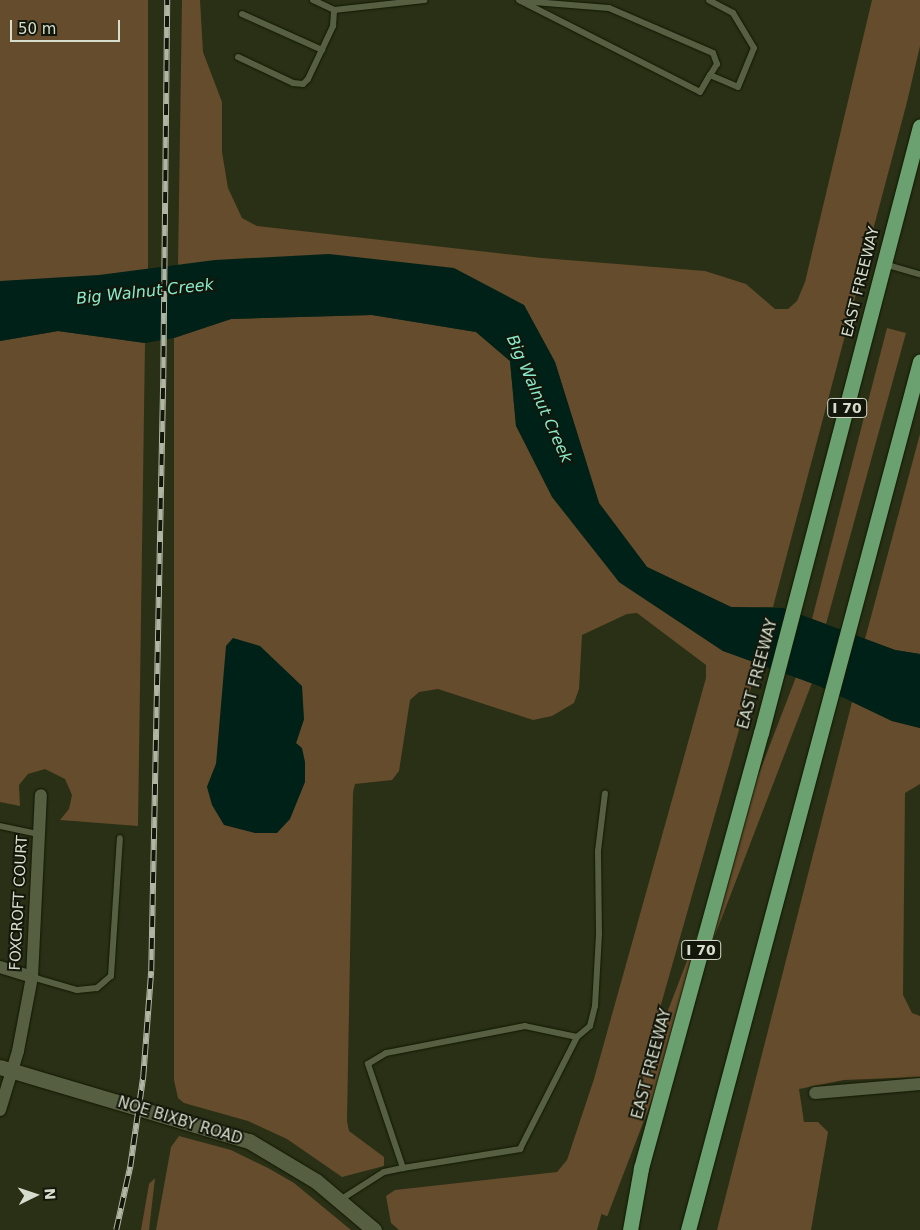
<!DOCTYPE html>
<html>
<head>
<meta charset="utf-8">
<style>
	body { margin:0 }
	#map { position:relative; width:920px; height:1230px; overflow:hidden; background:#293015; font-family:"DejaVu Sans",sans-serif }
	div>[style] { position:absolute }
	.green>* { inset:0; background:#644c2c; transform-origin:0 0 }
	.water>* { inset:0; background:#002118 }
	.roads { filter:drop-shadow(0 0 1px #111800) drop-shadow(0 0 1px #111800) }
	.service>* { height:6px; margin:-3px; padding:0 3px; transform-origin:3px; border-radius:3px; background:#565f42 }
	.minor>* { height:12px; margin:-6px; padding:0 6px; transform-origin:6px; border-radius:6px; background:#565f42 }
	.tertiary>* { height:15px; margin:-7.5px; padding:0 7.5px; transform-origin:7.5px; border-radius:7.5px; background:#565f42 }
	.motorway>* { height:15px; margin:-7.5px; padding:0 7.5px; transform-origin:7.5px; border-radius:7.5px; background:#6ba070 }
	.rail>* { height:5.5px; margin-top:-2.75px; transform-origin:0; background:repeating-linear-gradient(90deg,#13170b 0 11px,#b0b6a3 0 22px); box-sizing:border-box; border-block:1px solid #b0b6a3 }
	span { translate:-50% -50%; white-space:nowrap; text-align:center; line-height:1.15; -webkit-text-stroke:4px #13170b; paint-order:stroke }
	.shield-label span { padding:1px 4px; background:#13170b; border:1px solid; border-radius:4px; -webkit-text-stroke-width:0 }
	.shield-label { font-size:14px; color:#d7ddcc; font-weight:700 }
	.street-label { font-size:15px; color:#d7ddcc }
	.water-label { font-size:16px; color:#88ebcb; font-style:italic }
	.north { position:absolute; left:10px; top:1170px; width:50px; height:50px; -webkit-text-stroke:4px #13170b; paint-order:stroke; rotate:86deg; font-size:14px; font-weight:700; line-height:20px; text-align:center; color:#d7ddcc }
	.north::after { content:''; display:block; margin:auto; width:18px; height:22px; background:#d7ddcc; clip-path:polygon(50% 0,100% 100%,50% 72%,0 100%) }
	.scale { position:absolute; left:10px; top:20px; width:110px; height:22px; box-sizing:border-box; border:2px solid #d7ddcc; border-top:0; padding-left:6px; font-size:15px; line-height:18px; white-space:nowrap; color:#d7ddcc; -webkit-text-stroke:4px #13170b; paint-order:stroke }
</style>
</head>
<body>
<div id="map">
	<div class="green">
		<div style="left:0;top:0;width:148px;height:281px"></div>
		<div style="clip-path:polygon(182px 0,200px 0,203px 52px,222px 102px,222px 152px,228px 188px,242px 218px,257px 226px,542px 258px,705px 271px,746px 284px,775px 309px,788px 309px,797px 301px,805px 282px,872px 0,920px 0,920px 46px,907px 102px,773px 607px,731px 607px,647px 567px,599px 503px,555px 362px,524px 305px,178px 265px)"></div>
		<div style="clip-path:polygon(evenodd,372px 315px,476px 332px,510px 361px,516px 426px,619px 582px,723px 651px,758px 663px,597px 1230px,399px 1230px,391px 1223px,386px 1196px,395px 1190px,557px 1172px,567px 1160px,594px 1079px,706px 678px,706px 665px,637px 613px,627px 614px,582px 635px,579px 689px,574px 703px,552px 716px,533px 720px,438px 689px,419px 692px,410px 700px,399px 771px,392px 780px,355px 784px,353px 792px,347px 1121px,349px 1131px,384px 1157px,384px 1166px,342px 1177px,287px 1139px,248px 1121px,184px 1103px,178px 1098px,174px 1080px,174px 338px,231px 319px,372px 315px,304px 719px,296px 743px,207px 787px,216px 764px,304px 719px)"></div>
		<div style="clip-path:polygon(887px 328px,906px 333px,826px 624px,812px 619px)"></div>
		<div style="clip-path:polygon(58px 331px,145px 343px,138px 826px,60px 820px,69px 809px,72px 795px,65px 779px,45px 769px,28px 774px,19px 785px,20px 806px,0 802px,0 341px)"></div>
		<div style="clip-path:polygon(920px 434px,920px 654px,895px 650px,865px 639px)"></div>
		<div style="left:796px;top:677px;width:17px;height:571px;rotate:21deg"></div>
		<div style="clip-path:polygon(852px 702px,892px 721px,920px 728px,920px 784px,905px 793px,903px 995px,912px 1013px,920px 1016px,920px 1077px,844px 1080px,799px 1089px,804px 1122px,818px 1122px,828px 1132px,811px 1230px,717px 1230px)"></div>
		<div style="clip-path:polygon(179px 1136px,231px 1150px,268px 1168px,294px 1183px,351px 1230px,156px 1230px,171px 1147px)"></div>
		<div style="clip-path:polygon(155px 1178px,149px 1230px,141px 1230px,149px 1184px)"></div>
	</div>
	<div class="water">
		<div style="clip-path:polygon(329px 254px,454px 268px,524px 305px,555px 362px,599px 503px,647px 567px,731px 607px,783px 608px,895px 650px,920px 654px,920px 728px,892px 721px,819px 686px,723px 651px,619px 582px,552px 497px,516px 426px,510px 361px,476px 332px,372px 315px,231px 319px,174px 338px,145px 343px,58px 331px,0 341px,0 281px,99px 275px,215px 260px)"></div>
		<div style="clip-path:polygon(233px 638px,260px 646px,302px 686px,304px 719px,296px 743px,302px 748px,305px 762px,305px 782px,290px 819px,277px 833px,255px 833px,224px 825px,212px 805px,207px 787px,216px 764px,226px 646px)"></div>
	</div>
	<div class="roads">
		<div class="service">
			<div style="left:313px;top:0;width:23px;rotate:25deg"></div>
			<div style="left:334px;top:10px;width:91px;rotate:-6.3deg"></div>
			<div style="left:519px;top:0;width:203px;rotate:26.9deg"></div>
			<div style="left:700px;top:92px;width:20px;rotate:-60deg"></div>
			<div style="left:710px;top:75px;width:30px;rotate:23deg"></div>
			<div style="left:738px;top:87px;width:42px;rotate:-67.7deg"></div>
			<div style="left:754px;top:48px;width:41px;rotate:-121deg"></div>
			<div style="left:733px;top:13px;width:27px;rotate:-152deg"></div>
			<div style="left:521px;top:1px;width:88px;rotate:4.5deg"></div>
			<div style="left:609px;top:8px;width:113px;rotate:23.4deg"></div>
			<div style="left:713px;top:53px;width:12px;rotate:70deg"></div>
			<div style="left:717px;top:64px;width:13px;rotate:122deg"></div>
			<div style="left:242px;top:14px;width:88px;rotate:24.2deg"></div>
			<div style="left:238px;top:57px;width:61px;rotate:25.3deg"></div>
			<div style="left:293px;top:83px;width:10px;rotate:6deg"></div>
			<div style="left:303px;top:84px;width:7px;rotate:-45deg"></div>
			<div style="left:308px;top:79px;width:59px;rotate:-64.7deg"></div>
			<div style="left:333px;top:26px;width:16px;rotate:-86deg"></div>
			<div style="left:884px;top:264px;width:37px;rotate:16deg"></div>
			<div style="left:0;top:826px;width:40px;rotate:12deg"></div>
			<div style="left:32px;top:977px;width:47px;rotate:16.1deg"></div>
			<div style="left:77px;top:990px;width:20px;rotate:-6deg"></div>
			<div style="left:97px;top:988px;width:18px;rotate:-41deg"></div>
			<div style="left:111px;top:976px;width:138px;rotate:-86.3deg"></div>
			<div style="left:577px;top:1037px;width:17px;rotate:-40deg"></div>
			<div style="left:590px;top:1026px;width:21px;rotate:-76deg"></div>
			<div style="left:595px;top:1006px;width:72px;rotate:-86.8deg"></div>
			<div style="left:599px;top:934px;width:83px;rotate:-90.7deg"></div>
			<div style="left:598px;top:851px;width:58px;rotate:-83.1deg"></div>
			<div style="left:340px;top:1200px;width:52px;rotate:-32.5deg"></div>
			<div style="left:384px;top:1172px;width:19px;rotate:-12deg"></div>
			<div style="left:403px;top:1168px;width:119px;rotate:-9.2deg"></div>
			<div style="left:520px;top:1149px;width:126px;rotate:-63deg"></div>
			<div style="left:577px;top:1037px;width:53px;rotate:-168.1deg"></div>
			<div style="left:525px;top:1026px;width:142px;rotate:169deg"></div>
			<div style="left:386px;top:1053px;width:21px;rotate:149deg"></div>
			<div style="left:368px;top:1064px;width:110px;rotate:71.4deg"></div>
		</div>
		<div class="minor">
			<div style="left:0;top:967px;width:34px;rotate:17deg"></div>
			<div style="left:815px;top:1093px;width:105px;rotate:-4.9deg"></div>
			<div style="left:0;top:1110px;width:62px;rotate:-73deg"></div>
			<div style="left:18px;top:1051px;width:75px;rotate:-79.3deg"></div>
			<div style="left:32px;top:977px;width:182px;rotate:-87.2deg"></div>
		</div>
		<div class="tertiary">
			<div style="left:0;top:1067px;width:260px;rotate:16.6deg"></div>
			<div style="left:249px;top:1141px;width:78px;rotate:30.8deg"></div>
			<div style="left:316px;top:1181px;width:76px;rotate:40.2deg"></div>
		</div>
		<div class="motorway">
			<div style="left:630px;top:1230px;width:63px;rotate:-79.9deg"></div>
			<div style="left:641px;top:1168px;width:451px;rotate:-74.6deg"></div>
			<div style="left:761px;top:733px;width:627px;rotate:-75.32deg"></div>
			<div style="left:688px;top:1230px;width:899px;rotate:-75.05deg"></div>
		</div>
	</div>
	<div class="rail">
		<div style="left:116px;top:1230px;width:65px;rotate:-77.5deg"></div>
		<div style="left:130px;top:1167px;width:91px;rotate:-81.8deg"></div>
		<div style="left:143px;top:1077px;width:106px;rotate:-85.7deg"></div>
		<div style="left:151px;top:971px;width:592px;rotate:-88.84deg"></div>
		<div style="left:163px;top:379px;width:379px;rotate:-89.4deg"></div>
	</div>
	<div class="shield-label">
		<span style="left:847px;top:408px">I 70</span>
		<span style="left:701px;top:950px">I 70</span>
	</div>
	<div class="street-label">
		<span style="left:861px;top:282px;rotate:-76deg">EAST FREEWAY</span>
		<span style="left:758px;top:674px;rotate:-75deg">EAST FREEWAY</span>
		<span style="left:19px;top:903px;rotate:-87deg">FOXCROFT COURT</span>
		<span style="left:652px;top:1064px;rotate:-75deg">EAST FREEWAY</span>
		<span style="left:180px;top:1121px;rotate:17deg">NOE BIXBY ROAD</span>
	</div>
	<div class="water-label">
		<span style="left:145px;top:292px;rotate:-6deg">Big Walnut Creek</span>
		<span style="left:539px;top:399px;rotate:66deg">Big Walnut Creek</span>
	</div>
	<div class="north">N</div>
	<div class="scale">50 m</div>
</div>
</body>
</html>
